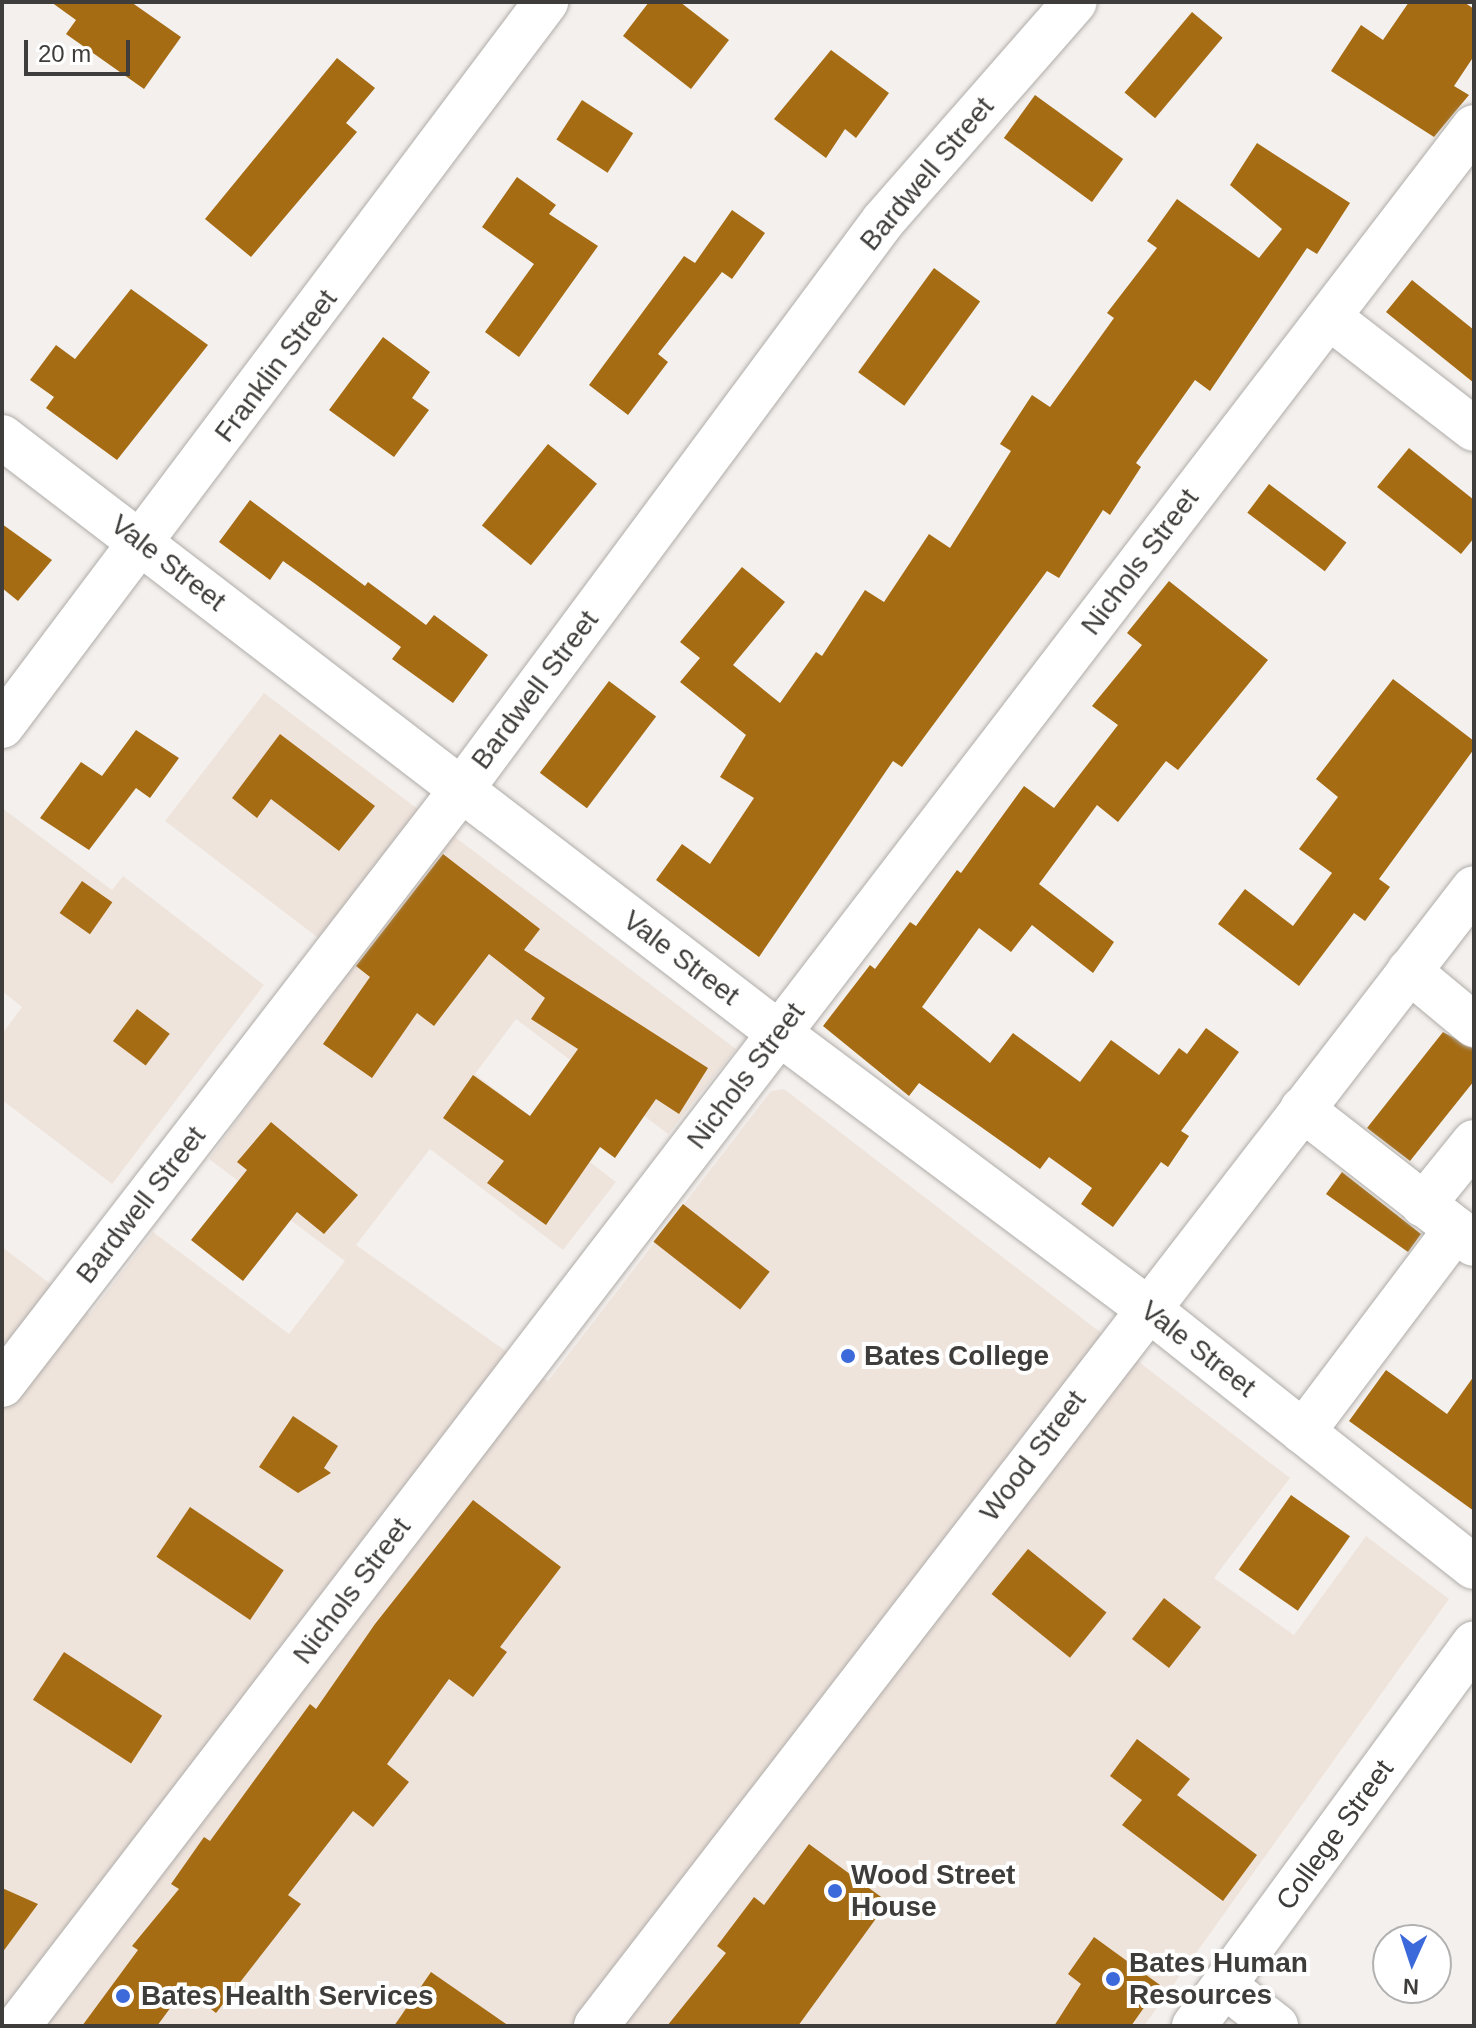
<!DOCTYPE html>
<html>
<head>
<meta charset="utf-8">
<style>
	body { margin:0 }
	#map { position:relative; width:1476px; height:2028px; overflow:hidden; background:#f4f0ed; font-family:Helvetica,sans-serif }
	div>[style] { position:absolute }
	.built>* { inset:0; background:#efe4dc }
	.building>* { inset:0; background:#a56c14; transform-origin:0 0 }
	.roads { filter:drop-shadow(0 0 2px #afaca9) drop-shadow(0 0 2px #afaca9) }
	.minor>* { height:44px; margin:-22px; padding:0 22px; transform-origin:22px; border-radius:22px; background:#fff }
	.major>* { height:44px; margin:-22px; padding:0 22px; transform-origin:22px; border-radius:22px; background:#fff }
	.dots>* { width:22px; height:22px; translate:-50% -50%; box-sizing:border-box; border:4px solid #fff; border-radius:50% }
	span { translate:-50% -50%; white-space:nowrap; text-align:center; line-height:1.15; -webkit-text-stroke:8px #fff; paint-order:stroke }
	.street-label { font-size:28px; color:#3e3d3b }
	.poi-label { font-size:28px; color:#3e3d3b; font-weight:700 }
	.left { translate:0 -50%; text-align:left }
	.frame { position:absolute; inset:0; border:4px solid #3e3d3b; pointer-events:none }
	.north { position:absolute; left:1372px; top:1924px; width:80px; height:80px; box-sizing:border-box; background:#fff; border:2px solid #b2b1b1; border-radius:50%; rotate:183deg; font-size:22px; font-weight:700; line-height:32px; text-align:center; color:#3e3d3b }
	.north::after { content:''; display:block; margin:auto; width:28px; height:36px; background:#3c6ada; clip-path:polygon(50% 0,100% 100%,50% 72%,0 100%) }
	.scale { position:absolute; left:24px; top:40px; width:106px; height:36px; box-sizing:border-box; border:4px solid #3e3d3b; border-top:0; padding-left:10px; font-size:24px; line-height:28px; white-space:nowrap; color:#3e3d3b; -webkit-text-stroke:6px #fff; paint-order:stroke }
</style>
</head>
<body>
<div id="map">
	<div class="built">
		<div style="clip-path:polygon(264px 693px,736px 1049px,668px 1134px,516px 1019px,475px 1074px,616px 1182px,563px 1250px,430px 1149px,356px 1245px,548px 1381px,771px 1091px,784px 1089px,1290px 1478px,1214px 1578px,1294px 1635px,1366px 1536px,1449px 1599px,1144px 2026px,2px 2026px,2px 1247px,90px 1314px,153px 1232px,289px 1334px,345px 1261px,209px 1159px,351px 963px,165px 821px)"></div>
		<div style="clip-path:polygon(2px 808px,112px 890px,123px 876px,264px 985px,112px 1184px,2px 1100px,2px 1034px,22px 1007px,2px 991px)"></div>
	</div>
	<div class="building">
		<div style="clip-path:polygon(51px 2px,131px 2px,181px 37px,144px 89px,66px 34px,76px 20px)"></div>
		<div style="clip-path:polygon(649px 2px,680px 2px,729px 40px,691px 89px,623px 36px)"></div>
		<div style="clip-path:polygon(1409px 2px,1464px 2px,1474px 9px,1474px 56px,1454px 86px,1469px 95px,1434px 137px,1331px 71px,1361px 25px,1383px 40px)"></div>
		<div style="left:1192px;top:12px;width:40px;height:105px;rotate:40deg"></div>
		<div style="clip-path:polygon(831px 50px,889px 93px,856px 138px,845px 129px,826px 158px,774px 119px)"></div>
		<div style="clip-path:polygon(337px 58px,375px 88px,346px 123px,357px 132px,251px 257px,205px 219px)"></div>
		<div style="left:1035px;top:95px;width:109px;height:53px;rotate:36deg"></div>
		<div style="left:582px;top:100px;width:61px;height:47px;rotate:33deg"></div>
		<div style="clip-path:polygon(1257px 143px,1350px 203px,1317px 254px,1307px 248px,1210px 391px,1195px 380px,1136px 463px,1141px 467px,1110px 515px,1103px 510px,1059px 578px,1047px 571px,902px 767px,893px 761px,759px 957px,656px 880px,682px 844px,710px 864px,754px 798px,720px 777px,746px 735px,680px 682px,700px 658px,680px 642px,742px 567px,785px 602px,733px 665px,780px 703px,816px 652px,822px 656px,865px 590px,884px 602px,929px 534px,950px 548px,1011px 451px,1000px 444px,1032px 395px,1050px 407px,1114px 318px,1107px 313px,1157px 248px,1147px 241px,1177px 199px,1259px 258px,1282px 229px,1230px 185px)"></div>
		<div style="clip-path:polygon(517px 177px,556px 205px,549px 214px,598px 246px,519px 357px,485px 332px,534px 264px,482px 227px)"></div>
		<div style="clip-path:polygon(732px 210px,765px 233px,732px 279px,722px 272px,658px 354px,668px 362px,628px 415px,589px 385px,684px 256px,695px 263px)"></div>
		<div style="left:934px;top:268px;width:57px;height:129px;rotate:36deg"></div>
		<div style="clip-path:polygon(1412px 280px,1474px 330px,1474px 383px,1386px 312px)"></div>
		<div style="clip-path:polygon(131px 289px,208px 345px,117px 460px,46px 408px,54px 397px,30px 380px,56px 345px,75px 359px)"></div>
		<div style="clip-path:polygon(383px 337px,430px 372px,412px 398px,429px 410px,394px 457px,329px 410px)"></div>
		<div style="left:548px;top:444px;width:63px;height:105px;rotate:39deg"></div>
		<div style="clip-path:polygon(1409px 448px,1474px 500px,1474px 538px,1461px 554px,1377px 487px)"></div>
		<div style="left:1269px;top:484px;width:97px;height:36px;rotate:37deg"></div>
		<div style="clip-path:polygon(250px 500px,365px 586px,368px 582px,426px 625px,434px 615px,488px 655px,453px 703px,392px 659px,401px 647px,314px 583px,283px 561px,270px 580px,219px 542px)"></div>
		<div style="clip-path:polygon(2px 524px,52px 560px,18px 601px,2px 588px)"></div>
		<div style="clip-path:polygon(1169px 581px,1268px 660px,1178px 770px,1166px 761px,1118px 822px,1097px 805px,1039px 884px,1114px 942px,1093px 973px,1032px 925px,1011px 952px,979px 928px,922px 1007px,990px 1063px,1013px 1033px,1080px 1082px,1111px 1040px,1159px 1075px,1179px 1048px,1187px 1054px,1206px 1028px,1239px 1052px,1181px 1131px,1189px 1136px,1168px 1167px,1161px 1162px,1113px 1227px,1081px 1204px,1092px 1188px,1049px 1157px,1040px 1169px,919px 1083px,909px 1096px,823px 1026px,870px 965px,875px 969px,910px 922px,916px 926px,957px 870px,961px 873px,1024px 786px,1054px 808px,1118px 725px,1092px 706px,1142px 645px,1127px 633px)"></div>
		<div style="clip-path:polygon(1393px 679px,1474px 741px,1474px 749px,1379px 879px,1390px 887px,1365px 921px,1354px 913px,1299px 986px,1218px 924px,1245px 889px,1293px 926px,1332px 873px,1299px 849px,1338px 797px,1316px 779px)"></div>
		<div style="left:609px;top:681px;width:59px;height:115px;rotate:37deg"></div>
		<div style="clip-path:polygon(136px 730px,179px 758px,150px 798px,136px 788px,89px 850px,40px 818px,81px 762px,102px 776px)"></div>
		<div style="clip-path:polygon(280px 734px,375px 806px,339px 851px,271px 799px,257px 818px,232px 798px)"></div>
		<div style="clip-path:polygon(443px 854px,540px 929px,524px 950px,708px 1068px,679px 1114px,656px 1099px,615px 1158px,600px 1147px,546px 1225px,487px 1183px,504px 1161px,443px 1118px,473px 1075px,530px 1116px,578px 1049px,531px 1019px,545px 998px,489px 954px,434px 1026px,417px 1013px,372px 1078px,323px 1044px,370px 977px,356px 966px)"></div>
		<div style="left:82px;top:881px;width:37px;height:39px;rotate:35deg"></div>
		<div style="left:137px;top:1009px;width:41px;height:40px;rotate:37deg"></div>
		<div style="clip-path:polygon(1443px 1032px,1474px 1049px,1474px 1081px,1410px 1161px,1367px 1128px)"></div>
		<div style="clip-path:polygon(271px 1122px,358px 1195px,324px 1234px,297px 1212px,243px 1281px,191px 1240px,247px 1170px,237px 1162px)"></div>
		<div style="clip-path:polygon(1342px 1172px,1421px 1234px,1408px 1252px,1326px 1194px)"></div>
		<div style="left:683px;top:1204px;width:110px;height:48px;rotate:38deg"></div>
		<div style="clip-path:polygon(1386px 1370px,1447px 1414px,1474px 1376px,1474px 1511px,1349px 1421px)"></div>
		<div style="clip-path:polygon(293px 1416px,338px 1446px,324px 1468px,331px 1473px,298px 1493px,259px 1467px)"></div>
		<div style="left:1291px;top:1495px;width:72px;height:91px;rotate:35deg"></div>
		<div style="clip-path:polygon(473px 1500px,561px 1567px,500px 1647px,507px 1652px,473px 1697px,449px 1679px,387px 1764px,409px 1782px,373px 1827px,353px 1811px,288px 1895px,301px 1904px,216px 2013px,185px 1988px,157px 2026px,82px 2026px,138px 1950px,132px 1946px,179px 1889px,171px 1884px,204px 1837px,210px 1841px,310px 1704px,316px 1709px,375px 1624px)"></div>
		<div style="left:190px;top:1507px;width:113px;height:60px;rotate:34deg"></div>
		<div style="left:1028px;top:1549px;width:101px;height:58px;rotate:39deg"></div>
		<div style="left:1164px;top:1598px;width:47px;height:52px;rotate:38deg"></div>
		<div style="left:64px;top:1652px;width:117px;height:57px;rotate:33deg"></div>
		<div style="clip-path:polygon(1137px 1739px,1190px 1779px,1177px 1795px,1257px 1855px,1223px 1901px,1122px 1825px,1142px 1800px,1110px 1776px)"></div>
		<div style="clip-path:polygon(809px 1844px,888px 1902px,798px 2026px,667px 2026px,726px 1953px,717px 1946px,754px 1897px,764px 1905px)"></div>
		<div style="clip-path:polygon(2px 1888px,38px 1904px,2px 1953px)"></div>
		<div style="clip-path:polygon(1094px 1937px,1160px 1985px,1131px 2026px,1054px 2026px,1081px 1984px,1068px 1974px)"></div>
		<div style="clip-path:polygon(431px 1972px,509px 2026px,394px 2026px)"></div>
	</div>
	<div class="roads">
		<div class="minor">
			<div style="left:1329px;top:317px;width:183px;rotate:37.7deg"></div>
			<div style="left:2px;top:437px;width:979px;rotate:37.49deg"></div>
			<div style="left:779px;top:1033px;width:459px;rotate:36.8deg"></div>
			<div style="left:1147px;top:1308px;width:417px;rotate:38.4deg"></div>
			<div style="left:2px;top:726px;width:906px;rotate:-53.08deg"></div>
			<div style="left:1409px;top:971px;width:85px;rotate:39.7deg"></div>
			<div style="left:1302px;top:1109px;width:195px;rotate:37.9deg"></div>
			<div style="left:1423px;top:1205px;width:81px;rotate:-51deg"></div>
			<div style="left:2px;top:1385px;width:751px;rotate:-52.35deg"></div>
			<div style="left:461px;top:790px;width:708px;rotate:-53.44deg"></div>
			<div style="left:883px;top:221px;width:291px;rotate:-48.8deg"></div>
			<div style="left:1303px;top:1432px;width:254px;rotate:-53deg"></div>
			<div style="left:1456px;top:1229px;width:23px;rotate:40deg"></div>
			<div style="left:1225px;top:1986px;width:65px;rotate:38.1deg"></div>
			<div style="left:18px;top:2026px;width:2393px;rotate:-52.52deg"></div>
			<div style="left:596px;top:2026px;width:1437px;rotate:-52.35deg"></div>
		</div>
		<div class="major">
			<div style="left:1194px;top:2026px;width:474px;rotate:-53.8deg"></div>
		</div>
	</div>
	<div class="dots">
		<div style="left:848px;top:1356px;background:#3c6ada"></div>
		<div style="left:835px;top:1891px;background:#3c6ada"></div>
		<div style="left:1113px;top:1979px;background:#3c6ada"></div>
		<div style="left:123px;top:1996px;background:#3c6ada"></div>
	</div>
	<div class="street-label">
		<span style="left:927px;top:174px;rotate:-50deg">Bardwell Street</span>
		<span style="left:276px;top:366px;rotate:-53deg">Franklin Street</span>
		<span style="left:1140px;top:562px;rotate:-53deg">Nichols Street</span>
		<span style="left:168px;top:563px;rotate:38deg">Vale Street</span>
		<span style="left:535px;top:690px;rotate:-53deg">Bardwell Street</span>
		<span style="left:681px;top:958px;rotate:37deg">Vale Street</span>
		<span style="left:746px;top:1076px;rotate:-53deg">Nichols Street</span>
		<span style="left:141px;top:1205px;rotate:-52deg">Bardwell Street</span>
		<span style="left:1198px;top:1349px;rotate:38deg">Vale Street</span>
		<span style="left:1033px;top:1456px;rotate:-53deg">Wood Street</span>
		<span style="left:352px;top:1591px;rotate:-53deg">Nichols Street</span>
		<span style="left:1335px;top:1835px;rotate:-54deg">College Street</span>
	</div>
	<div class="poi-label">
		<span class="left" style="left:864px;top:1356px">Bates College</span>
		<span class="left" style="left:851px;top:1891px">Wood Street<br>House</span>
		<span class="left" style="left:1129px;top:1979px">Bates Human<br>Resources</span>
		<span class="left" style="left:141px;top:1996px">Bates Health Services</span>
	</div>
	<div class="frame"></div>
	<div class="north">N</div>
	<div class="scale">20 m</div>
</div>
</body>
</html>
